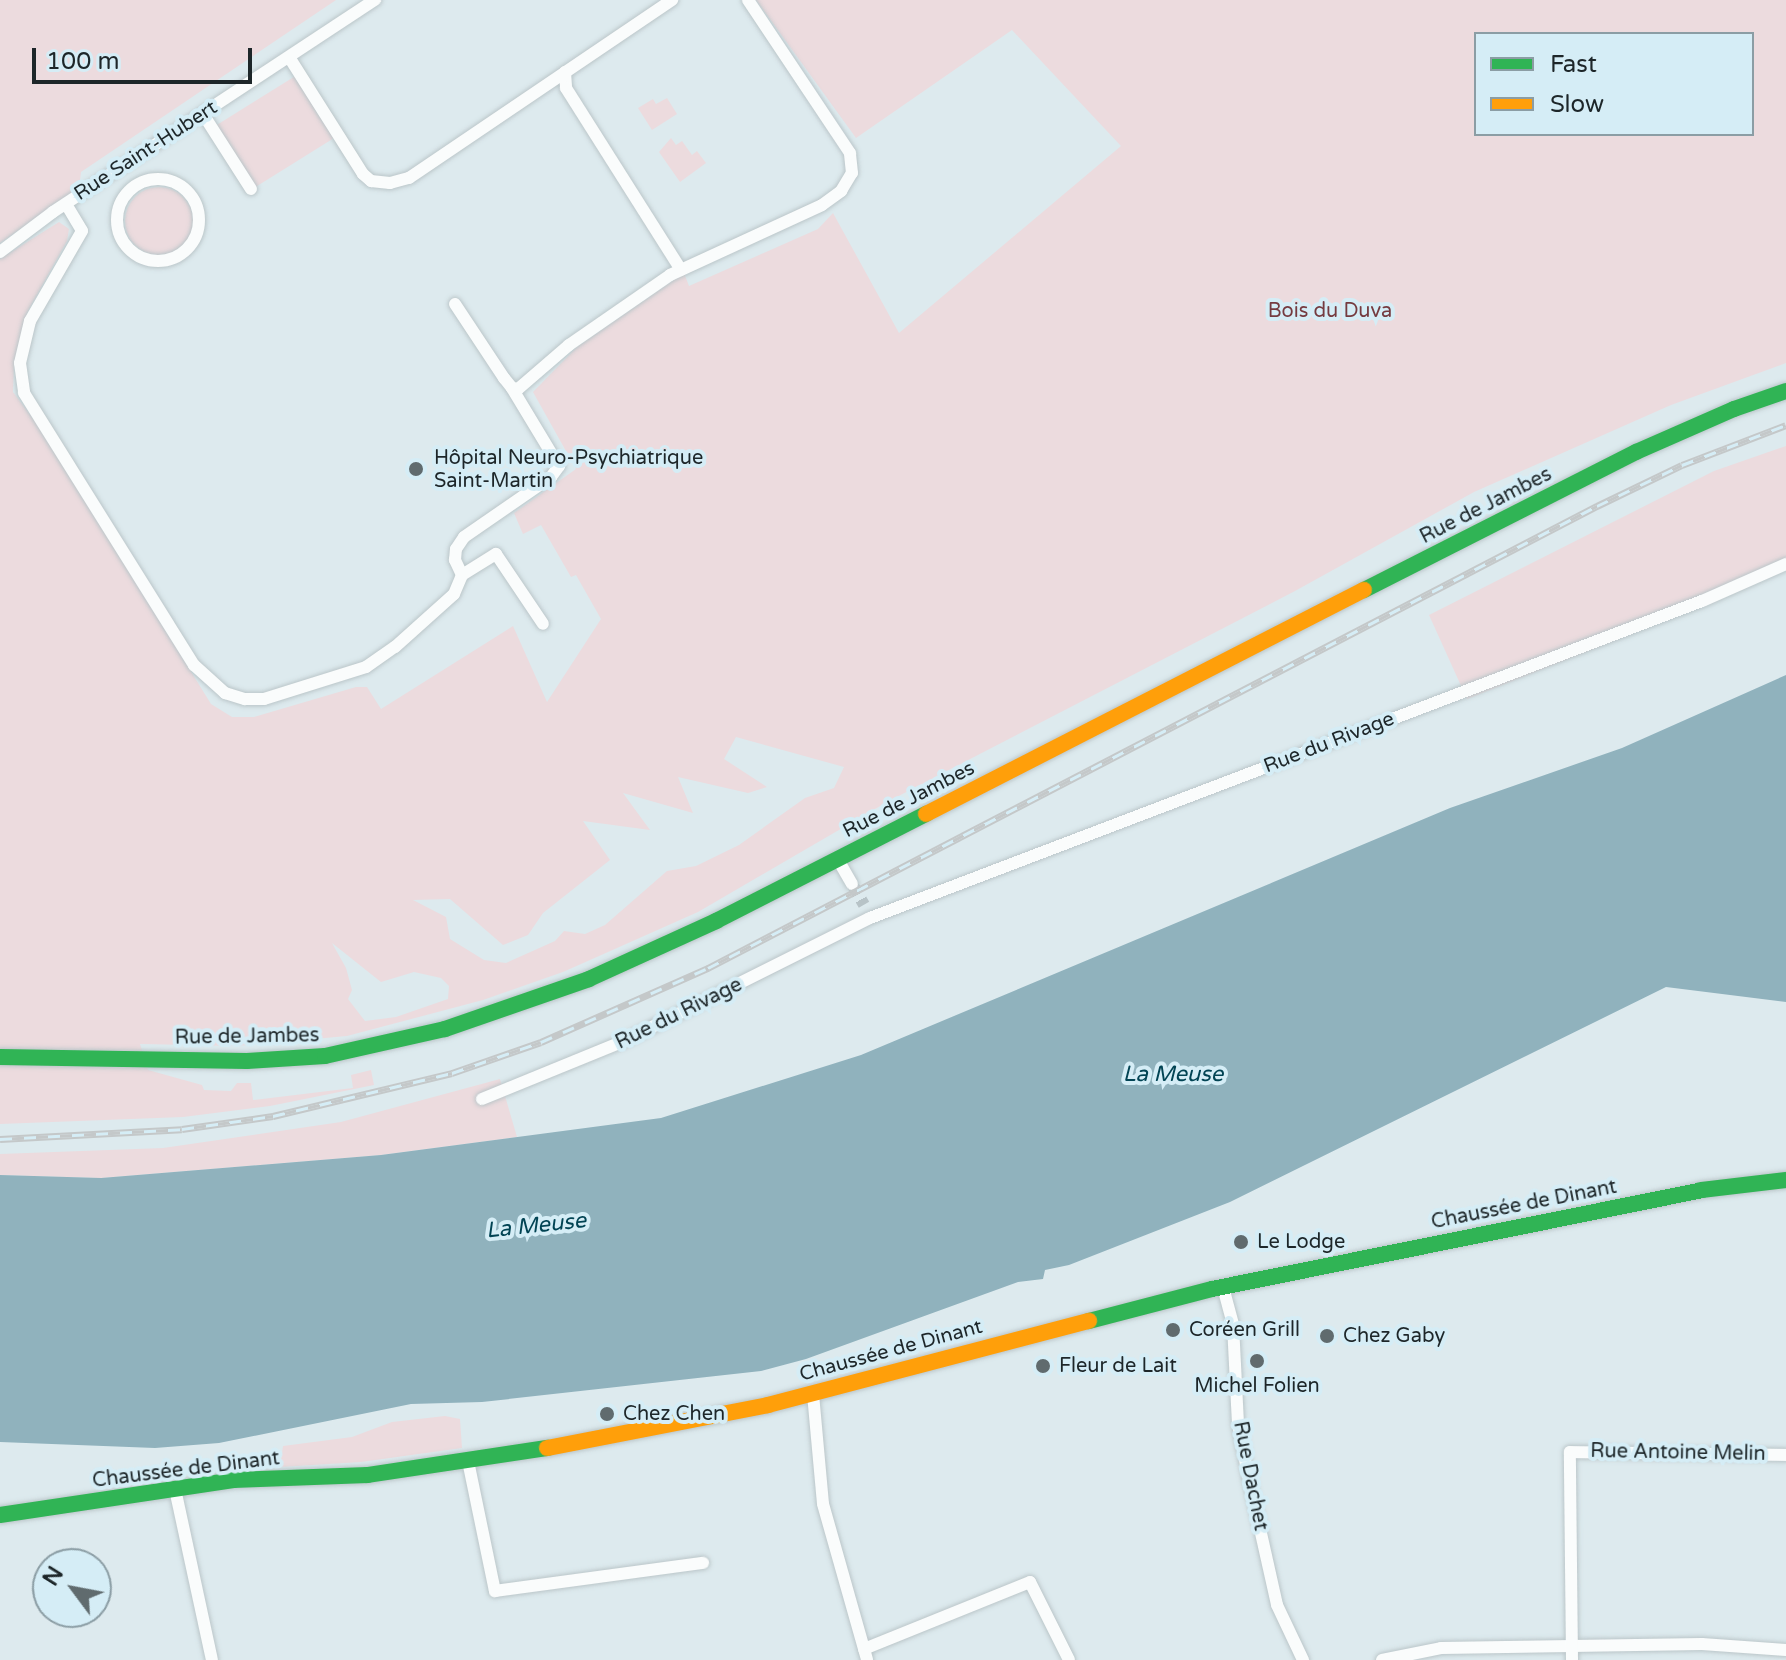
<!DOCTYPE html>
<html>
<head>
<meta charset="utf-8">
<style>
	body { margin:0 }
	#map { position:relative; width:1786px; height:1660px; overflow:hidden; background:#ddeaee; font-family:"Varela Round",sans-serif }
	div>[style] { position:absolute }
	.green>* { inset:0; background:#ecdbde; transform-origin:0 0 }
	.round { border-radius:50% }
	.water>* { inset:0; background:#90b2bd }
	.street-tunnel>* { height:12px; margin-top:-6px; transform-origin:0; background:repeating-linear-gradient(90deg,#b7c3c7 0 12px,transparent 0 18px) }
	.roads { filter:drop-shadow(0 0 2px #bbc6c9) drop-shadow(0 0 2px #bbc6c9) }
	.street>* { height:12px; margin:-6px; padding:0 6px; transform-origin:6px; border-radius:6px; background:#fafcfc }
	.street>.ring { margin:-6px; padding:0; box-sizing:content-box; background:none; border:12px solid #fafcfc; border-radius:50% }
	.fast>* { height:16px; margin:-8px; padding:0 8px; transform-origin:8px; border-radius:8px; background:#30b455 }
	.slow>* { height:16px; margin:-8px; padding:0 8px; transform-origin:8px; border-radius:8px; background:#ff9f0a }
	.rail>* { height:7px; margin-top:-3.5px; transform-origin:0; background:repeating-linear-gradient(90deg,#d5edf6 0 12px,#c4c8c9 0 24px); box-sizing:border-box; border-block:2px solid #c4c8c9 }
	.dots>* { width:22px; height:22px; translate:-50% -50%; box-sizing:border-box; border:4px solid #d5edf6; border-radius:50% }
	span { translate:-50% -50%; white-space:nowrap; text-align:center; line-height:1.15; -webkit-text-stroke:8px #d5edf6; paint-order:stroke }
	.street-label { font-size:20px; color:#1d2629 }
	.park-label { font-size:20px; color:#753b40 }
	.poi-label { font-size:20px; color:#1d2629 }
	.left { translate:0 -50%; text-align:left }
	.water-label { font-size:22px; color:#024454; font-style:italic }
	.legend { position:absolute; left:1474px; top:32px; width:280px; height:104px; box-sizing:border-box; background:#d5edf6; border:2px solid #8b9da4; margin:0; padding:10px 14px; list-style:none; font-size:24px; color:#1d2629 }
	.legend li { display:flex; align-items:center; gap:16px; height:40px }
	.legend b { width:40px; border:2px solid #8b9da4 }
	.north { position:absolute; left:32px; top:1548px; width:80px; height:80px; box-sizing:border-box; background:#d5edf6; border:2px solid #8b9da4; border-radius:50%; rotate:302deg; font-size:22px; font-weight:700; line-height:32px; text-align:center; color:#1d2629 }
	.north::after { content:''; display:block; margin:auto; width:28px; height:36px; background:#606b6e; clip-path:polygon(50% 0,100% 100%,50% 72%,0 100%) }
	.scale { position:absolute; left:32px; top:48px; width:220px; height:36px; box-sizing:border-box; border:4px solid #1d2629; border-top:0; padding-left:10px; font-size:24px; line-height:28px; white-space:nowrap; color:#1d2629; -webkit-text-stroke:6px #d5edf6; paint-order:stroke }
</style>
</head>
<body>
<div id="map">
	<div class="green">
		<div style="clip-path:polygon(0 0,336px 0,81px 172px,79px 189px,0 243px)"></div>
		<div style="clip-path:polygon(evenodd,756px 0,1786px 0,1786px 363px,1671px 405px,1474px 492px,1295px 591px,887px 802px,698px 912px,563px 972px,483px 1000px,347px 1036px,237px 1046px,140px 1044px,148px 1070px,202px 1085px,204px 1090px,231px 1091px,237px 1083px,251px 1083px,253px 1100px,353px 1088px,351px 1075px,371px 1070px,374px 1085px,270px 1106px,183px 1117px,0 1124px,0 259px,59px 222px,69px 229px,67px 241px,28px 311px,14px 366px,13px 392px,43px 432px,211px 704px,232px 717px,254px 717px,356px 687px,367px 687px,381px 709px,513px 626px,547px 702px,601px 619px,576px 575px,571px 577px,541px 525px,523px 534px,514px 513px,576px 469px,533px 392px,577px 347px,684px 273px,689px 286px,818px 229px,833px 213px,899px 333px,1121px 146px,1012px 30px,856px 138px,756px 0,1476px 34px,1752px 34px,1752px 134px,1476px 134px,1476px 34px,756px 0,736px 737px,844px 767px,834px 788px,805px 798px,739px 845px,696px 866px,667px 871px,605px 925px,585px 934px,564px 931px,555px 941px,506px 963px,484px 960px,450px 939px,446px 917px,413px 900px,450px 899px,503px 945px,528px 935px,543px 913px,610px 860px,583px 821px,650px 830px,623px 793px,693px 813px,678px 777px,748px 793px,767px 787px,724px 759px,736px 737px,756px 0,332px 943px,381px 982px,414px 972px,441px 978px,449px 986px,448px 999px,396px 1017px,365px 1021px,348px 999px,352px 990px,346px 968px,332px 943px)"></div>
		<div style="left:297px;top:75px;width:73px;height:95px;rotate:58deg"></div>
		<div style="clip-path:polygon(667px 98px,677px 114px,652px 130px,638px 108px,653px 99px,656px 104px)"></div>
		<div style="clip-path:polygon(671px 138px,676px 145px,682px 141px,692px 155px,697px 151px,706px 163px,680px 182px,659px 152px)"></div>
		<div class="round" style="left:125px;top:187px;width:68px;height:68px"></div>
		<div style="clip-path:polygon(1786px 446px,1786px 570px,1723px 598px,1467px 699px,1429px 615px,1714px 471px)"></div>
		<div style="clip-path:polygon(500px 1079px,517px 1137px,381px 1155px,101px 1178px,0 1175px,0 1154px,163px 1148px,341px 1122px)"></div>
		<div style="clip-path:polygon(445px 1416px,460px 1419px,462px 1448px,361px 1462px,280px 1467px,283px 1446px,352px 1437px,392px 1422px)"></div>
	</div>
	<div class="water">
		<div style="clip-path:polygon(1786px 675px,1786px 1002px,1666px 987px,1230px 1202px,1069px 1265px,1045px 1270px,1043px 1279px,1018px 1282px,806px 1359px,761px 1371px,482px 1402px,411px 1404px,219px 1443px,155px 1448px,0 1442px,0 1175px,101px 1178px,381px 1155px,661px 1118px,861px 1055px,1450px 808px,1622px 748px)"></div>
	</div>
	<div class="street-tunnel">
		<div style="left:852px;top:884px;width:24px;rotate:60deg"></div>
	</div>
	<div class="roads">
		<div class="street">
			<div style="left:289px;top:57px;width:138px;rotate:57.7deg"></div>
			<div style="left:363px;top:174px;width:11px;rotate:41deg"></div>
			<div style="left:371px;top:181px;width:19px;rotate:6deg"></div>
			<div style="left:390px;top:183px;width:20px;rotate:-15deg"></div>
			<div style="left:409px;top:178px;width:318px;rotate:-34.1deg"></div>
			<div style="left:565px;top:72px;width:16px;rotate:86deg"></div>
			<div style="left:566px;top:88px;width:215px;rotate:57.7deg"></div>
			<div style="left:203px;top:114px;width:89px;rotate:57.4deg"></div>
			<div class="ring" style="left:117px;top:179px;width:70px;height:70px"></div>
			<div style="left:66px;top:204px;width:31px;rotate:59deg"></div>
			<div style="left:82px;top:231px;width:104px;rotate:120deg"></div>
			<div style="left:30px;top:321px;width:43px;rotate:103.4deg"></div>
			<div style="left:20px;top:363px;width:30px;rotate:82deg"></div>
			<div style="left:24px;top:393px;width:321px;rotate:58deg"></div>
			<div style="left:194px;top:665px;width:42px;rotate:42.1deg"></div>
			<div style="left:225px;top:693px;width:21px;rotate:17deg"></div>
			<div style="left:245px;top:699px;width:19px"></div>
			<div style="left:264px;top:699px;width:107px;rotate:-17.4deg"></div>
			<div style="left:366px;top:667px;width:35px;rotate:-35deg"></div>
			<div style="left:395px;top:647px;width:79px;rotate:-41.9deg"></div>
			<div style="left:454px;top:594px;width:21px;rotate:-67deg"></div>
			<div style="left:462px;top:575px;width:17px;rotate:-115deg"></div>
			<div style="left:455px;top:560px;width:11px;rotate:-85deg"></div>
			<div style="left:456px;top:549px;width:14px;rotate:-56deg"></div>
			<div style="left:464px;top:537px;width:106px;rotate:-34.6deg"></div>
			<div style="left:551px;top:477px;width:14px;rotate:-54deg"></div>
			<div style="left:559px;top:466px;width:91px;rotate:-121.1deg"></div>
			<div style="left:0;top:252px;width:66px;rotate:-37deg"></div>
			<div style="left:53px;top:212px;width:386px;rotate:-33.4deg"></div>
			<div style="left:455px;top:304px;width:89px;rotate:56.5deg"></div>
			<div style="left:504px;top:378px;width:13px;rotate:51deg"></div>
			<div style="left:512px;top:388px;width:6px;rotate:9deg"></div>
			<div style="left:518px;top:389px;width:67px;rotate:-40.8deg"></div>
			<div style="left:569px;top:345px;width:123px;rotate:-34.7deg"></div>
			<div style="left:670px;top:275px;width:167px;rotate:-24.7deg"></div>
			<div style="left:822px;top:205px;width:24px;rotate:-36deg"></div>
			<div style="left:841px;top:191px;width:21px;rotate:-59deg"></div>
			<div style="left:852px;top:173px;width:20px;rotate:-96deg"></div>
			<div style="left:850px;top:153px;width:184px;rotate:-123.7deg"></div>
			<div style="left:462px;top:575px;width:40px;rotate:-32deg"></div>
			<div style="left:496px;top:554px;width:84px;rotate:56.1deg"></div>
			<div style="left:837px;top:858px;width:30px;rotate:60deg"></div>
			<div style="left:482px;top:1099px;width:151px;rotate:-22.2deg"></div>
			<div style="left:622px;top:1042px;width:277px;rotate:-26.6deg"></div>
			<div style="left:870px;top:918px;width:890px;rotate:-20.86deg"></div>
			<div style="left:1702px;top:601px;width:92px;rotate:-23.8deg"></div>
			<div style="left:1223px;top:1287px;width:39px;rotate:75deg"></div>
			<div style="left:1233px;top:1325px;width:99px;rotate:87.1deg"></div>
			<div style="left:1238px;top:1424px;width:52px;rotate:78.9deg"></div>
			<div style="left:1248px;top:1475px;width:133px;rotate:77.4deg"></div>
			<div style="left:1277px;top:1605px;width:61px;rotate:64.7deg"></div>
			<div style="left:813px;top:1394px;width:110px;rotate:84.8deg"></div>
			<div style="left:823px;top:1504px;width:162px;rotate:74.2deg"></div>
			<div style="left:468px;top:1461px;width:133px;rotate:78.3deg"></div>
			<div style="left:495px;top:1591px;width:210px;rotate:-7.7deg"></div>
			<div style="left:175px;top:1489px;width:175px;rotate:77.8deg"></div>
			<div style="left:864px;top:1649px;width:179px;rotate:-22deg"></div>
			<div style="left:1030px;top:1582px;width:87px;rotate:63.4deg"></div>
			<div style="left:1382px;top:1660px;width:60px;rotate:-11.5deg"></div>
			<div style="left:1441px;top:1648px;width:261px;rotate:-0.9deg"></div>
			<div style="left:1702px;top:1644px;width:84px;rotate:4.1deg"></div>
			<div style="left:1572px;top:1660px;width:208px;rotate:-90.6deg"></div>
			<div style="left:1570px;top:1452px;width:216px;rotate:0.8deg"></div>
		</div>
		<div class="fast">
			<div style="left:1364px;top:590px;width:305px;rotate:-26.9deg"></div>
			<div style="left:1636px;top:452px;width:107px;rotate:-23.7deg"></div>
			<div style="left:1734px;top:409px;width:55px;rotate:-19.1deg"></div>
			<div style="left:0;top:1057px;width:247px;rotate:0.9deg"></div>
			<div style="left:247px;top:1061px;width:78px;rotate:-3.7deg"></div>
			<div style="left:325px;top:1056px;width:123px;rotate:-12.7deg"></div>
			<div style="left:445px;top:1029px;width:152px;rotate:-19.1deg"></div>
			<div style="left:589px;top:979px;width:140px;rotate:-24.5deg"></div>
			<div style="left:716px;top:921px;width:236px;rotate:-27deg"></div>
			<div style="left:1089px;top:1321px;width:127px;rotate:-14.6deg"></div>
			<div style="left:1212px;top:1289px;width:499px;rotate:-11.4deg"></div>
			<div style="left:1701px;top:1190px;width:86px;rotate:-6.7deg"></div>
			<div style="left:0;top:1515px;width:236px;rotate:-8.5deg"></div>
			<div style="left:233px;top:1480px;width:135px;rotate:-2.1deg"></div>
			<div style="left:368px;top:1475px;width:181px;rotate:-8.6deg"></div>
		</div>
		<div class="slow">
			<div style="left:926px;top:814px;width:492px;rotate:-27.1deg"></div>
			<div style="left:547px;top:1448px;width:225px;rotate:-11deg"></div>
			<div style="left:768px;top:1405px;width:332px;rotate:-14.7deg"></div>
		</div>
	</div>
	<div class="rail">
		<div style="left:0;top:1139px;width:182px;rotate:-3.1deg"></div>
		<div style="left:182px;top:1129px;width:92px;rotate:-8.1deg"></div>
		<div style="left:273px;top:1116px;width:184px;rotate:-13.5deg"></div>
		<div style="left:452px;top:1073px;width:94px;rotate:-19.2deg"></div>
		<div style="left:541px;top:1042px;width:183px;rotate:-23.9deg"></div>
		<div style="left:708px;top:968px;width:1002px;rotate:-27.46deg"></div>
		<div style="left:1597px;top:506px;width:94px;rotate:-25.8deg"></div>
		<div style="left:1682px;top:465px;width:111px;rotate:-21deg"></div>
	</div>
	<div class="dots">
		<div style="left:416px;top:469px;background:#606b6e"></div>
		<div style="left:1241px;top:1242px;background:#606b6e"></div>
		<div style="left:1173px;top:1330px;background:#606b6e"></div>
		<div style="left:1327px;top:1336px;background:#606b6e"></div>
		<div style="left:1257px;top:1361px;background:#606b6e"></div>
		<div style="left:1043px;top:1366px;background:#606b6e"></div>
		<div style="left:607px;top:1414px;background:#606b6e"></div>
	</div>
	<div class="street-label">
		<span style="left:146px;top:151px;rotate:-33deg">Rue Saint-Hubert</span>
		<span style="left:1486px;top:506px;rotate:-27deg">Rue de Jambes</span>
		<span style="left:1329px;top:743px;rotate:-21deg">Rue du Rivage</span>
		<span style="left:909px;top:800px;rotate:-27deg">Rue de Jambes</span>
		<span style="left:679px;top:1014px;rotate:-26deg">Rue du Rivage</span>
		<span style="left:247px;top:1037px;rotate:-1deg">Rue de Jambes</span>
		<span style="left:1524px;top:1205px;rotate:-11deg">Chaussée de Dinant</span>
		<span style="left:891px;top:1351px;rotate:-15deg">Chaussée de Dinant</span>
		<span style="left:1678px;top:1453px;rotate:1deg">Rue Antoine Melin</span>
		<span style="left:186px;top:1470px;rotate:-7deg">Chaussée de Dinant</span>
		<span style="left:1250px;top:1476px;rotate:79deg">Rue Dachet</span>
	</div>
	<div class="park-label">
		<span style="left:1330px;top:311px">Bois du Duva</span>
	</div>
	<div class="poi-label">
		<span class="left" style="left:434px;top:470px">Hôpital Neuro-Psychiatrique<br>Saint-Martin</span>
		<span class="left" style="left:1257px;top:1242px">Le Lodge</span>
		<span class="left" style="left:1189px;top:1330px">Coréen Grill</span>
		<span class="left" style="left:1343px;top:1336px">Chez Gaby</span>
		<span class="left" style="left:1059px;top:1366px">Fleur de Lait</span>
		<span style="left:1257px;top:1386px">Michel Folien</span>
		<span class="left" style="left:623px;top:1414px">Chez Chen</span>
	</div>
	<div class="water-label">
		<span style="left:1173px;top:1075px">La Meuse</span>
		<span style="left:536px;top:1226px;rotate:-6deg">La Meuse</span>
	</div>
	<ul class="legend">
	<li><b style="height:10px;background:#30b455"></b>Fast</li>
	<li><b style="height:10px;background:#ff9f0a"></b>Slow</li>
	</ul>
	<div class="north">N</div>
	<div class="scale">100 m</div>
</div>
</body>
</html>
